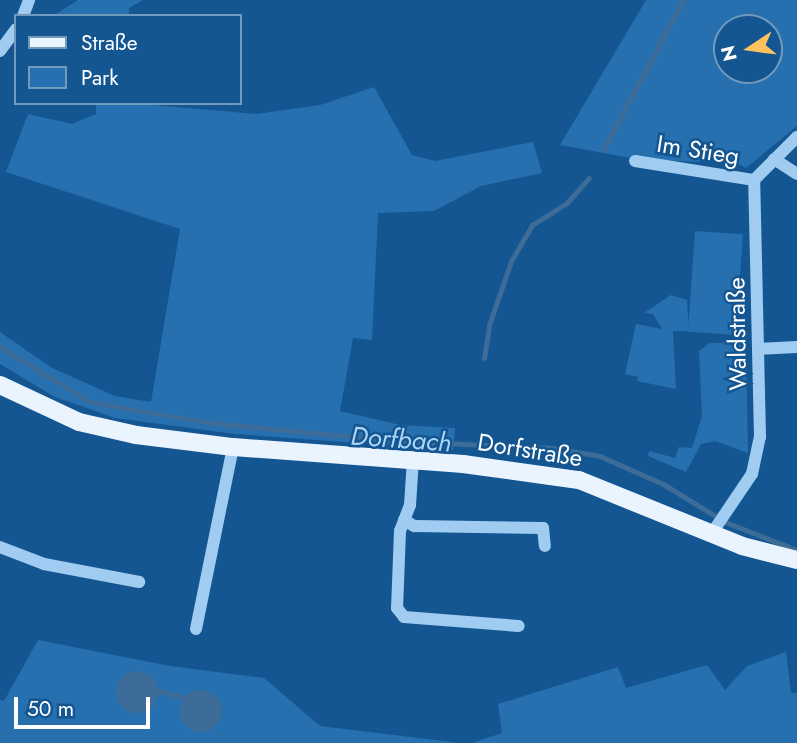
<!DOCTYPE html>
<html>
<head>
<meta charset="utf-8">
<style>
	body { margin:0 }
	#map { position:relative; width:797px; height:743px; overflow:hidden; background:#145691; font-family:Jost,sans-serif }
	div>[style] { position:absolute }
	.green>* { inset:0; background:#2670b0; transform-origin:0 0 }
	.water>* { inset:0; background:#3c6c97 }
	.round { border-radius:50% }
	.stream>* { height:5px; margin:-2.5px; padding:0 2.5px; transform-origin:2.5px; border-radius:2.5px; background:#3c6c97 }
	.minor>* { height:12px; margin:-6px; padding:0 6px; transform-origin:6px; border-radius:6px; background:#a0ccf1 }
	.major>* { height:18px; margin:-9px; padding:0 9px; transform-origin:9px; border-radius:9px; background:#eaf4ff }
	span { translate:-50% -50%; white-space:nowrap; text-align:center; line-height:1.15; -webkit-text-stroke:5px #145691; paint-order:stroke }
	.street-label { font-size:24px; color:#fff }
	.water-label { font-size:26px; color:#acd6f8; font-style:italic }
	.legend { position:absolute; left:14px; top:14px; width:228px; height:91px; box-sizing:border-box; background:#145691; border:2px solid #729abd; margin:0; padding:9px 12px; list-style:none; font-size:21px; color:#fff }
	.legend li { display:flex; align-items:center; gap:14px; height:35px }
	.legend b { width:35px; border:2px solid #729abd }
	.north { position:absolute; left:713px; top:14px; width:70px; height:70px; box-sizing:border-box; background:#145691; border:2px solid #729abd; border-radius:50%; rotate:257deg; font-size:19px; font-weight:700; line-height:28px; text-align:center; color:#fff }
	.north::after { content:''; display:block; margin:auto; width:24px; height:32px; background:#ffc260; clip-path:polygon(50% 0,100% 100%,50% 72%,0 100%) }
	.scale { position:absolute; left:14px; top:697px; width:136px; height:32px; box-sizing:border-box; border:4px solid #fff; border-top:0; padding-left:9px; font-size:21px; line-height:24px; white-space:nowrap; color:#fff; -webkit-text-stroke:5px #145691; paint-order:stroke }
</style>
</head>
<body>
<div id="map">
	<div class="green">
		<div style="clip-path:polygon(78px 0,143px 0,129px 8px,129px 16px,53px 16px)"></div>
		<div style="clip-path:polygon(evenodd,646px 0,797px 0,797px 126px,746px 168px,703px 145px,700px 162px,636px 159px,560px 145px,646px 0,727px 28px,769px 28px,769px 70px,727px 70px,727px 28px)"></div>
		<div style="clip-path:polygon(374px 87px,412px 155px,435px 161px,533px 142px,542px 173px,481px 186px,434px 211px,378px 213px,372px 340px,353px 338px,340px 411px,400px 425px,455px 428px,453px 450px,235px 434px,115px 418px,55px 397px,0 364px,0 332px,52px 368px,115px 396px,151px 402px,180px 229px,6px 172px,28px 114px,72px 124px,96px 114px,96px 103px,129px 103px,257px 114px,320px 105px)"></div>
		<div style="left:695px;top:231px;width:48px;height:101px;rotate:4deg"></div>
		<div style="clip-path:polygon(671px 295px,687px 300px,689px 331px,673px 331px,676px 389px,637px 381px,638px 377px,625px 374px,636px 324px,662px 329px,653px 314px,644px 313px)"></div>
		<div style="clip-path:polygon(710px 343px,746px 343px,748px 453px,715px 441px,701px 444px,686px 472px,648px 456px,649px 451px,675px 458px,679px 447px,692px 448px,702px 416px,699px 351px)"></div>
		<div style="clip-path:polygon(38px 640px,170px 666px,264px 678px,320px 726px,460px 743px,0 743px,0 700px,4px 701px)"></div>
		<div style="clip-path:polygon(786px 652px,791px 693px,797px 693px,797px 743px,472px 743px,502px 733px,498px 704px,618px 667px,626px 688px,707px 665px,725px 690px,747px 666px)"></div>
	</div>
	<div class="water">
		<div class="round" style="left:116px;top:671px;width:42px;height:42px"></div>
		<div class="round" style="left:180px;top:690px;width:42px;height:42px"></div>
	</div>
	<div class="stream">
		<div style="left:603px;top:150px;width:170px;rotate:-61.9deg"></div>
		<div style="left:0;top:347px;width:105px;rotate:31.4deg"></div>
		<div style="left:90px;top:402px;width:124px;rotate:9.8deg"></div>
		<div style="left:212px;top:423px;width:185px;rotate:5.6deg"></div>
		<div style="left:396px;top:441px;width:158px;rotate:2.5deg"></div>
		<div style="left:554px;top:448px;width:47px;rotate:9.9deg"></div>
		<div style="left:600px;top:456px;width:69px;rotate:24deg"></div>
		<div style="left:663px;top:484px;width:73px;rotate:31.5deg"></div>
		<div style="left:725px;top:522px;width:77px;rotate:21.3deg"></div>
		<div style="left:484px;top:358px;width:33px;rotate:-81deg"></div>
		<div style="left:489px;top:325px;width:68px;rotate:-71deg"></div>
		<div style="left:511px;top:261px;width:42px;rotate:-59.7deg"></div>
		<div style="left:532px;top:225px;width:41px;rotate:-32.2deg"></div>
		<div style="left:567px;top:203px;width:33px;rotate:-49deg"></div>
		<div style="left:157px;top:690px;width:29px;rotate:16deg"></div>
	</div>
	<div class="minor">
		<div style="left:23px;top:16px;width:17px;rotate:-69deg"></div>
		<div style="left:0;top:51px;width:27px;rotate:-54deg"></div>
		<div style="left:774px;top:159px;width:27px;rotate:33deg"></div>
		<div style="left:635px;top:161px;width:121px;rotate:9.1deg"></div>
		<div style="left:758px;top:349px;width:39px;rotate:-3deg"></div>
		<div style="left:413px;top:459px;width:46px;rotate:93.7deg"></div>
		<div style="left:410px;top:505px;width:28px;rotate:111deg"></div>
		<div style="left:400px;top:531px;width:77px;rotate:92.2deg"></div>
		<div style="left:397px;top:608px;width:11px;rotate:52deg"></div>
		<div style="left:404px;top:617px;width:115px;rotate:4.5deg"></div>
		<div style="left:404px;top:520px;width:12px;rotate:31deg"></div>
		<div style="left:414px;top:526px;width:129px;rotate:0.9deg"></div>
		<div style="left:543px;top:528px;width:18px;rotate:84deg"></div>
		<div style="left:712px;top:533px;width:71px;rotate:-55.9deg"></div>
		<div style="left:752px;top:474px;width:38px;rotate:-78deg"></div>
		<div style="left:760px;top:437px;width:257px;rotate:-91.3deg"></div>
		<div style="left:754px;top:180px;width:61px;rotate:-45deg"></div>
		<div style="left:0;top:547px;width:47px;rotate:21.1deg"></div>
		<div style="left:44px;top:564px;width:97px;rotate:10.7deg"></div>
		<div style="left:196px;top:629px;width:186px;rotate:-78.5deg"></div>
	</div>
	<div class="major">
		<div style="left:0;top:385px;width:87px;rotate:25.1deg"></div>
		<div style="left:79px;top:422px;width:58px;rotate:12.8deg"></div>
		<div style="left:136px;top:435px;width:98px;rotate:7.1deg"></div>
		<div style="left:233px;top:447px;width:231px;rotate:4.2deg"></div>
		<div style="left:463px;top:464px;width:117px;rotate:7.9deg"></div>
		<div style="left:579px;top:480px;width:176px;rotate:22deg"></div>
		<div style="left:742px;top:546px;width:57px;rotate:14.3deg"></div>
	</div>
	<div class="street-label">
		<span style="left:698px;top:150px;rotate:9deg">Im Stieg</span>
		<span style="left:737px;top:334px;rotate:-91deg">Waldstraße</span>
		<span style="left:530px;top:450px;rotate:9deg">Dorfstraße</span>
	</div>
	<div class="water-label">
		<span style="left:401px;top:440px;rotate:4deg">Dorfbach</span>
	</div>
	<ul class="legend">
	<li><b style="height:9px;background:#eaf4ff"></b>Straße</li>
	<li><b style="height:19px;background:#2670b0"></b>Park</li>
	</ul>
	<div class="north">N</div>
	<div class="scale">50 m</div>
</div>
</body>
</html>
